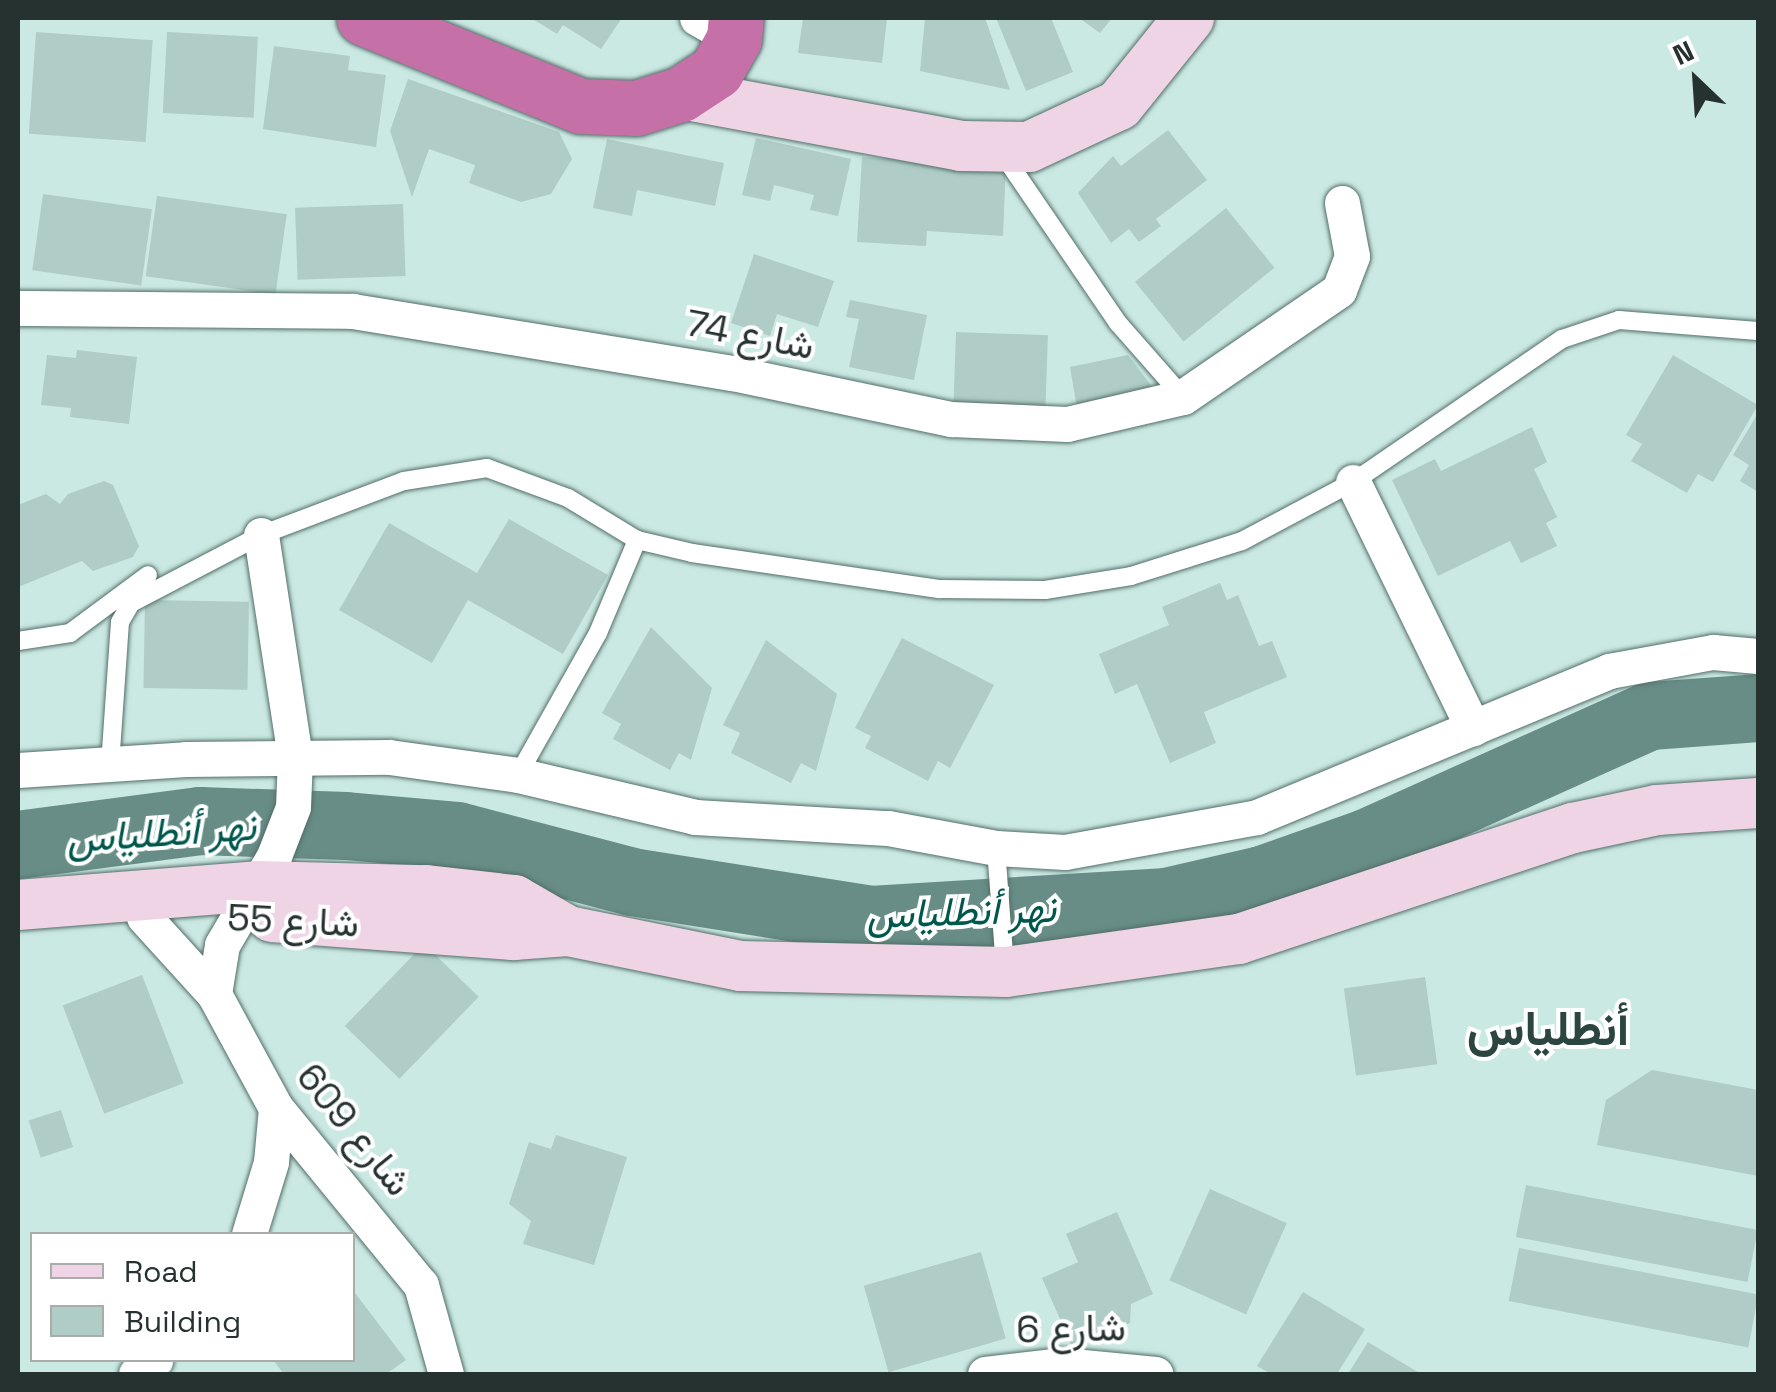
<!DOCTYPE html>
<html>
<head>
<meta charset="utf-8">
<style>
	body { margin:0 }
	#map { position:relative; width:1776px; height:1392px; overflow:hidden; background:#cbe9e3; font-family:"Space Grotesk",Vazirmatn,sans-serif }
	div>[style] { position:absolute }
	.river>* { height:68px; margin:-34px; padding:0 34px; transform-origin:34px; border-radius:34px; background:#678d86 }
	.building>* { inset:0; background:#afccc6; transform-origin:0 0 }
	.roads { filter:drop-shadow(0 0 2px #536e69) drop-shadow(0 0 2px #536e69) }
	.lane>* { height:18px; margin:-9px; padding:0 9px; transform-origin:9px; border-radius:9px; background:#fff }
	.street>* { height:35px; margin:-17.5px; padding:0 17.5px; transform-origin:17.5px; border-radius:17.5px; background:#fff }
	.secondary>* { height:50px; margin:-25px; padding:0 25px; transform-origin:25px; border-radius:25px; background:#eed4e5 }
	.highway>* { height:55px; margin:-27.5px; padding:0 27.5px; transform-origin:27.5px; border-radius:27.5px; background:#c570a7 }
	span { translate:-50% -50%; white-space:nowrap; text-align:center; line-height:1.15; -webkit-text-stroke:8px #fff; paint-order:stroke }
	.street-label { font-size:38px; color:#263230 }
	.water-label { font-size:40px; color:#00584d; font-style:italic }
	.district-label { font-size:48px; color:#2b4540; font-weight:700 }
	.frame { position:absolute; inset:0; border:20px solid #263230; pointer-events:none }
	.legend { position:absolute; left:30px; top:1232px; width:325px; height:130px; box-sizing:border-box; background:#fff; border:2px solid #a8adac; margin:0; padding:12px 18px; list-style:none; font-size:30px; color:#263230 }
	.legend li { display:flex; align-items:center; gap:20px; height:50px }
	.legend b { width:50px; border:2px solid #a8adac }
	.north { position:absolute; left:1646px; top:30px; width:100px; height:100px; -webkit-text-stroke:8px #fff; paint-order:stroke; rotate:335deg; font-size:28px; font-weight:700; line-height:40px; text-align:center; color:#263230 }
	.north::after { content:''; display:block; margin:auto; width:35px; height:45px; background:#263230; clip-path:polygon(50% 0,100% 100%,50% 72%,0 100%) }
</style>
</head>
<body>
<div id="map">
	<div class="river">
		<div style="left:18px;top:845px;width:184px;rotate:-7.5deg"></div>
		<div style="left:200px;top:821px;width:146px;rotate:2deg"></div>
		<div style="left:346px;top:826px;width:111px;rotate:5.1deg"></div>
		<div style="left:457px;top:836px;width:181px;rotate:14.7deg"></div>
		<div style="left:632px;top:882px;width:242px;rotate:9deg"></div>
		<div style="left:871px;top:920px;width:297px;rotate:-3.5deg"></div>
		<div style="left:1167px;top:902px;width:98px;rotate:-13deg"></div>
		<div style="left:1262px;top:880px;width:111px;rotate:-19.4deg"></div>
		<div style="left:1367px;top:843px;width:310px;rotate:-24.2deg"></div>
		<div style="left:1650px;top:716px;width:108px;rotate:-4.2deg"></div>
	</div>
	<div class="building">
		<div style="clip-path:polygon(531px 18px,622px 18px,601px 49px,563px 25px,557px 34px)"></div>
		<div style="clip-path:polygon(803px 18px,887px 18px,882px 63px,798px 53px)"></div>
		<div style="clip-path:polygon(925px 18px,985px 18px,1010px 90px,920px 71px)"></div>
		<div style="clip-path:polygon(996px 18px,1051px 18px,1073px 72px,1026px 91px)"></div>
		<div style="clip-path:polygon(1079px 18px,1112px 18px,1100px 33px)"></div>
		<div style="left:36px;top:32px;width:117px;height:102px;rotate:4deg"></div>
		<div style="left:167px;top:32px;width:91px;height:81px;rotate:3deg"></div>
		<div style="clip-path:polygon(274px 46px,350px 56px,348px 70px,386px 75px,376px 147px,263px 129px)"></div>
		<div style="clip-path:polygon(408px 79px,559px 132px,572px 159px,551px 194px,521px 202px,469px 183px,475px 165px,429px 149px,412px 197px,390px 131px)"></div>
		<div style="clip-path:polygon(1168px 130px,1207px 180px,1156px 219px,1161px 226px,1139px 242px,1129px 229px,1111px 243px,1078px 193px,1113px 156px,1121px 166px)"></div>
		<div style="clip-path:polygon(756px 138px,851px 159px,838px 216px,810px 210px,814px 195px,774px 185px,770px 201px,742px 195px)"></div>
		<div style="clip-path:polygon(607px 139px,724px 163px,715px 206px,637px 190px,632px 216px,593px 208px)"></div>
		<div style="clip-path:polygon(862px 157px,1006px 165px,1003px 236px,927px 231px,926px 246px,857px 242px)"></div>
		<div style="left:43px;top:194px;width:110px;height:77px;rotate:8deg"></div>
		<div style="left:157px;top:196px;width:131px;height:81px;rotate:8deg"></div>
		<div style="left:403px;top:204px;width:72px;height:108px;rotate:88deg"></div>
		<div style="left:1226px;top:208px;width:77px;height:117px;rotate:51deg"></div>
		<div style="clip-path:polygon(754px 254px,834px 281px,818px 327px,777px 314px,770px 336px,731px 323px)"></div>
		<div style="clip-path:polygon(850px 300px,927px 315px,914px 380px,849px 367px,859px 319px,846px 317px)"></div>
		<div style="left:956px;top:332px;width:92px;height:74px;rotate:2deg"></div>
		<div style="clip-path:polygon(77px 350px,137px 357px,129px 424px,70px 417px,71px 408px,41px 405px,47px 355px,76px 358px)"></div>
		<div style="clip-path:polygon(1128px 355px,1159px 396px,1077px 408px,1070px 367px)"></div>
		<div style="clip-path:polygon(1673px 355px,1758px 405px,1713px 482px,1698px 474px,1687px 493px,1631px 461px,1642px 444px,1626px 435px)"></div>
		<div style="clip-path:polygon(1758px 413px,1758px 492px,1740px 481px,1749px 465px,1733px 455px)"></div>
		<div style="clip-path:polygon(1532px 427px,1547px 462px,1534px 469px,1557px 517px,1546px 523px,1557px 546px,1521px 563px,1510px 541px,1438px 576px,1392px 480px,1435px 459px,1441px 471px)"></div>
		<div style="clip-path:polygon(104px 481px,113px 485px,139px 546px,133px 557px,93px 571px,82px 561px,18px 587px,18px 505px,46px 494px,60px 504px,68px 494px)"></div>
		<div style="clip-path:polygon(509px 519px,608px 575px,563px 654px,468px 600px,432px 663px,339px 610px,389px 523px,477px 573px)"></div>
		<div style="clip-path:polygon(1220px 583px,1227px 600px,1238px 595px,1259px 646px,1272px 641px,1287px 677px,1204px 712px,1216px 743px,1170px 763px,1137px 684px,1115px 694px,1099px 654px,1169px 625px,1162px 607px)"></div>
		<div style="left:145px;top:600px;width:104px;height:88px;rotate:1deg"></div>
		<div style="clip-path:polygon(651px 627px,712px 688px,691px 760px,679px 753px,670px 770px,613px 739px,621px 724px,602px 713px)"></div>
		<div style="clip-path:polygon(902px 638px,994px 685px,950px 768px,938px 761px,928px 781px,865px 748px,871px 736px,855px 728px)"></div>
		<div style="clip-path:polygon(766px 640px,837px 694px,816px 771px,801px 763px,791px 783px,731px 753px,740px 733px,723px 725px)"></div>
		<div style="left:424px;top:944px;width:76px;height:114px;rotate:44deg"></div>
		<div style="left:142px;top:975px;width:116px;height:85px;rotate:69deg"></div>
		<div style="left:1425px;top:977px;width:88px;height:82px;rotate:82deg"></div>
		<div style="clip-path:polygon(1652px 1070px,1758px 1090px,1758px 1176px,1597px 1145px,1606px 1100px)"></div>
		<div style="left:61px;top:1110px;width:39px;height:34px;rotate:72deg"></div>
		<div style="clip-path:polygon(556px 1135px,627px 1157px,594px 1265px,523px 1244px,531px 1221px,509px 1204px,529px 1142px,551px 1149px)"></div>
		<div style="left:1526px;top:1185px;width:236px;height:53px;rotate:11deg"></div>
		<div style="left:1210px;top:1189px;width:84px;height:100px;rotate:24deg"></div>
		<div style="clip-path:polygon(1117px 1212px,1153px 1294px,1131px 1304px,1130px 1323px,1073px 1349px,1042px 1278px,1078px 1262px,1066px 1234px)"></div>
		<div style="left:1519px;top:1248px;width:244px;height:54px;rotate:11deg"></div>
		<div style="left:981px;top:1252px;width:90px;height:122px;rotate:74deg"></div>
		<div style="clip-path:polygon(352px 1289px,406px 1360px,386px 1374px,284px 1374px,273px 1360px,352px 1360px)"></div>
		<div style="clip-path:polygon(1303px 1292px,1365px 1329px,1337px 1374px,1271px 1374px,1257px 1366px)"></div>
		<div style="clip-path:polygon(1368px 1342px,1421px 1374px,1348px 1374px)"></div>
	</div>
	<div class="roads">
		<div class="lane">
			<div style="left:1002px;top:153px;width:206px;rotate:55.7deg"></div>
			<div style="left:1118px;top:323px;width:98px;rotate:48.7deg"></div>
			<div style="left:18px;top:641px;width:53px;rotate:-8.7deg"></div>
			<div style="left:70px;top:633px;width:97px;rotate:-36.6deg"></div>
			<div style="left:110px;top:765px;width:143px;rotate:-86deg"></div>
			<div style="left:120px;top:622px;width:22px;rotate:-60deg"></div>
			<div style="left:131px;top:603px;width:147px;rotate:-27.6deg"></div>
			<div style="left:261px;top:535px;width:153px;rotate:-20.7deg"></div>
			<div style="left:404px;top:481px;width:84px;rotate:-8.9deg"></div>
			<div style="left:487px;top:468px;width:86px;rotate:20.3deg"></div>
			<div style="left:568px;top:498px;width:81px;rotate:31.3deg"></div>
			<div style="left:637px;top:540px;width:57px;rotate:13.3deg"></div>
			<div style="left:692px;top:553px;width:251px;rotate:8.3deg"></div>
			<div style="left:940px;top:589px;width:105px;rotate:0.5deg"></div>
			<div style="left:1045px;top:590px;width:87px;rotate:-9.2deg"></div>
			<div style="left:1131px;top:576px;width:116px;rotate:-17.5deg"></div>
			<div style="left:1242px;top:541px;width:126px;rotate:-28deg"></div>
			<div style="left:1353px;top:482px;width:253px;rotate:-34.4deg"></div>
			<div style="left:1562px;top:339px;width:60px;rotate:-18.4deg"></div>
			<div style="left:1619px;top:320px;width:139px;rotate:4.5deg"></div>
			<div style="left:518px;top:775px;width:163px;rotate:-60.6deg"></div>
			<div style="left:598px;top:633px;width:101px;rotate:-67.2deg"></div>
			<div style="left:996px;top:848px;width:119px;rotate:85.7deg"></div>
		</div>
		<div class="street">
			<div style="left:697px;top:18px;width:43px;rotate:29.6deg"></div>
			<div style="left:18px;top:308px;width:335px;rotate:0.5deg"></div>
			<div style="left:353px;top:311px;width:384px;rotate:9.3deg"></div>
			<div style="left:732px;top:373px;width:224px;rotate:11.9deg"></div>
			<div style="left:951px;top:419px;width:116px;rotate:2.5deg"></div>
			<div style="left:1067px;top:424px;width:119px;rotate:-13.1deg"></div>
			<div style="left:1183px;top:397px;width:189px;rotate:-34.4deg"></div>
			<div style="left:1339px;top:290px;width:36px;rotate:-69deg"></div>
			<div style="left:1352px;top:256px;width:54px;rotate:-100.7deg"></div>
			<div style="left:1353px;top:482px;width:274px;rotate:64deg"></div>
			<div style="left:261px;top:535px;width:225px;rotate:81.3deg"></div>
			<div style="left:295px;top:757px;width:50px;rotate:92.3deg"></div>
			<div style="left:293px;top:807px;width:53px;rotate:111.2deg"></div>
			<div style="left:274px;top:856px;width:103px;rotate:120.3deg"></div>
			<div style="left:222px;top:945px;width:50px;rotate:99.3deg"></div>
			<div style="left:214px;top:994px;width:130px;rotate:61.5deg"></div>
			<div style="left:276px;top:1108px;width:229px;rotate:50.7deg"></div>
			<div style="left:421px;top:1285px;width:92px;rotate:74.3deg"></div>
			<div style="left:18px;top:770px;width:168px;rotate:-3.7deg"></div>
			<div style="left:186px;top:759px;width:203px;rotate:-0.6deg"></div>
			<div style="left:389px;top:757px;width:130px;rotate:7.9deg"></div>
			<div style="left:518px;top:775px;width:182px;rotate:13.3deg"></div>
			<div style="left:695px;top:817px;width:193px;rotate:3.3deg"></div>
			<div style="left:888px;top:828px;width:110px;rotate:10.5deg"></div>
			<div style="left:996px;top:848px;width:69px;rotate:3.3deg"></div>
			<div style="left:1065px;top:852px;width:195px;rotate:-10.3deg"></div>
			<div style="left:1257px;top:817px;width:381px;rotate:-22.5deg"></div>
			<div style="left:1609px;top:671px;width:106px;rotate:-10.4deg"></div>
			<div style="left:1713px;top:652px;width:45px;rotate:5.1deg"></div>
			<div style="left:144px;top:917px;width:104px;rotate:47.7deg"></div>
			<div style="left:249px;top:1234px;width:75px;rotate:-73deg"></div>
			<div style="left:271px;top:1162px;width:54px;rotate:-84.7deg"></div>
			<div style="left:136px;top:1374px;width:24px;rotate:-36deg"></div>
			<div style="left:985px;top:1374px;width:78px;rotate:-6.7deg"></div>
			<div style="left:1062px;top:1365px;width:94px;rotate:5.5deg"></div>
		</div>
		<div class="secondary">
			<div style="left:681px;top:94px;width:285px;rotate:10.5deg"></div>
			<div style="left:961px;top:146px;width:68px;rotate:0.8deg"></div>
			<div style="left:1029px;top:147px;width:99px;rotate:-25deg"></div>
			<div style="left:1119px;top:105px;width:112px;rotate:-51.2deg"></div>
			<div style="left:18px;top:905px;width:240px;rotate:-4.5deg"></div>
			<div style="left:257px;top:886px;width:169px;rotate:1.4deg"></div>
			<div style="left:426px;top:890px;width:89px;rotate:6.5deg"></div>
			<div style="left:514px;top:900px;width:62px;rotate:29.9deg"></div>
			<div style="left:568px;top:931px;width:176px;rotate:11.5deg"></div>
			<div style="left:740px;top:966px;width:266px;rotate:1.3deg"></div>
			<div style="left:1006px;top:972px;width:235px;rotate:-8.1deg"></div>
			<div style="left:1239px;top:939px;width:352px;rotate:-18.4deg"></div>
			<div style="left:1573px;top:828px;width:86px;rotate:-12.1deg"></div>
			<div style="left:1657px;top:810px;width:101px;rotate:-4deg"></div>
			<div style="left:272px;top:917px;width:242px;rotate:4.3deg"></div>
			<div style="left:513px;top:935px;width:55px;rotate:-4.2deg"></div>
		</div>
		<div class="highway">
			<div style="left:364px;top:18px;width:234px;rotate:22.1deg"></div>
			<div style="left:581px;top:106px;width:55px;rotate:2.1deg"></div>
			<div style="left:636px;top:108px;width:47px;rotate:-17.3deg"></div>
			<div style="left:681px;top:94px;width:42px;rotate:-33.3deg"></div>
			<div style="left:716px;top:71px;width:37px;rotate:-61deg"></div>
			<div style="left:734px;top:39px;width:21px;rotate:-85deg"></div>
		</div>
	</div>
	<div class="street-label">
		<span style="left:750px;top:335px;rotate:11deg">شارع 74</span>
		<span style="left:293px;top:921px;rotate:3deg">شارع 55</span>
		<span style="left:354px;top:1130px;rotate:51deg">شارع 609</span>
		<span style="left:1071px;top:1329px;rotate:-1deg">شارع 6</span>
	</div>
	<div class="water-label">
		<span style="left:161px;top:833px;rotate:-4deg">نهر أنطلياس</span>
		<span style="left:961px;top:912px;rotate:-2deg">نهر أنطلياس</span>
	</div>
	<div class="district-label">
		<span style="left:1548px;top:1029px">أنطلياس</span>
	</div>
	<div class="frame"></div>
	<ul class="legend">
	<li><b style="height:12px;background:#eed4e5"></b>Road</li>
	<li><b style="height:28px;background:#afccc6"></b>Building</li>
	</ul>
	<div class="north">N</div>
</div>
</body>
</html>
